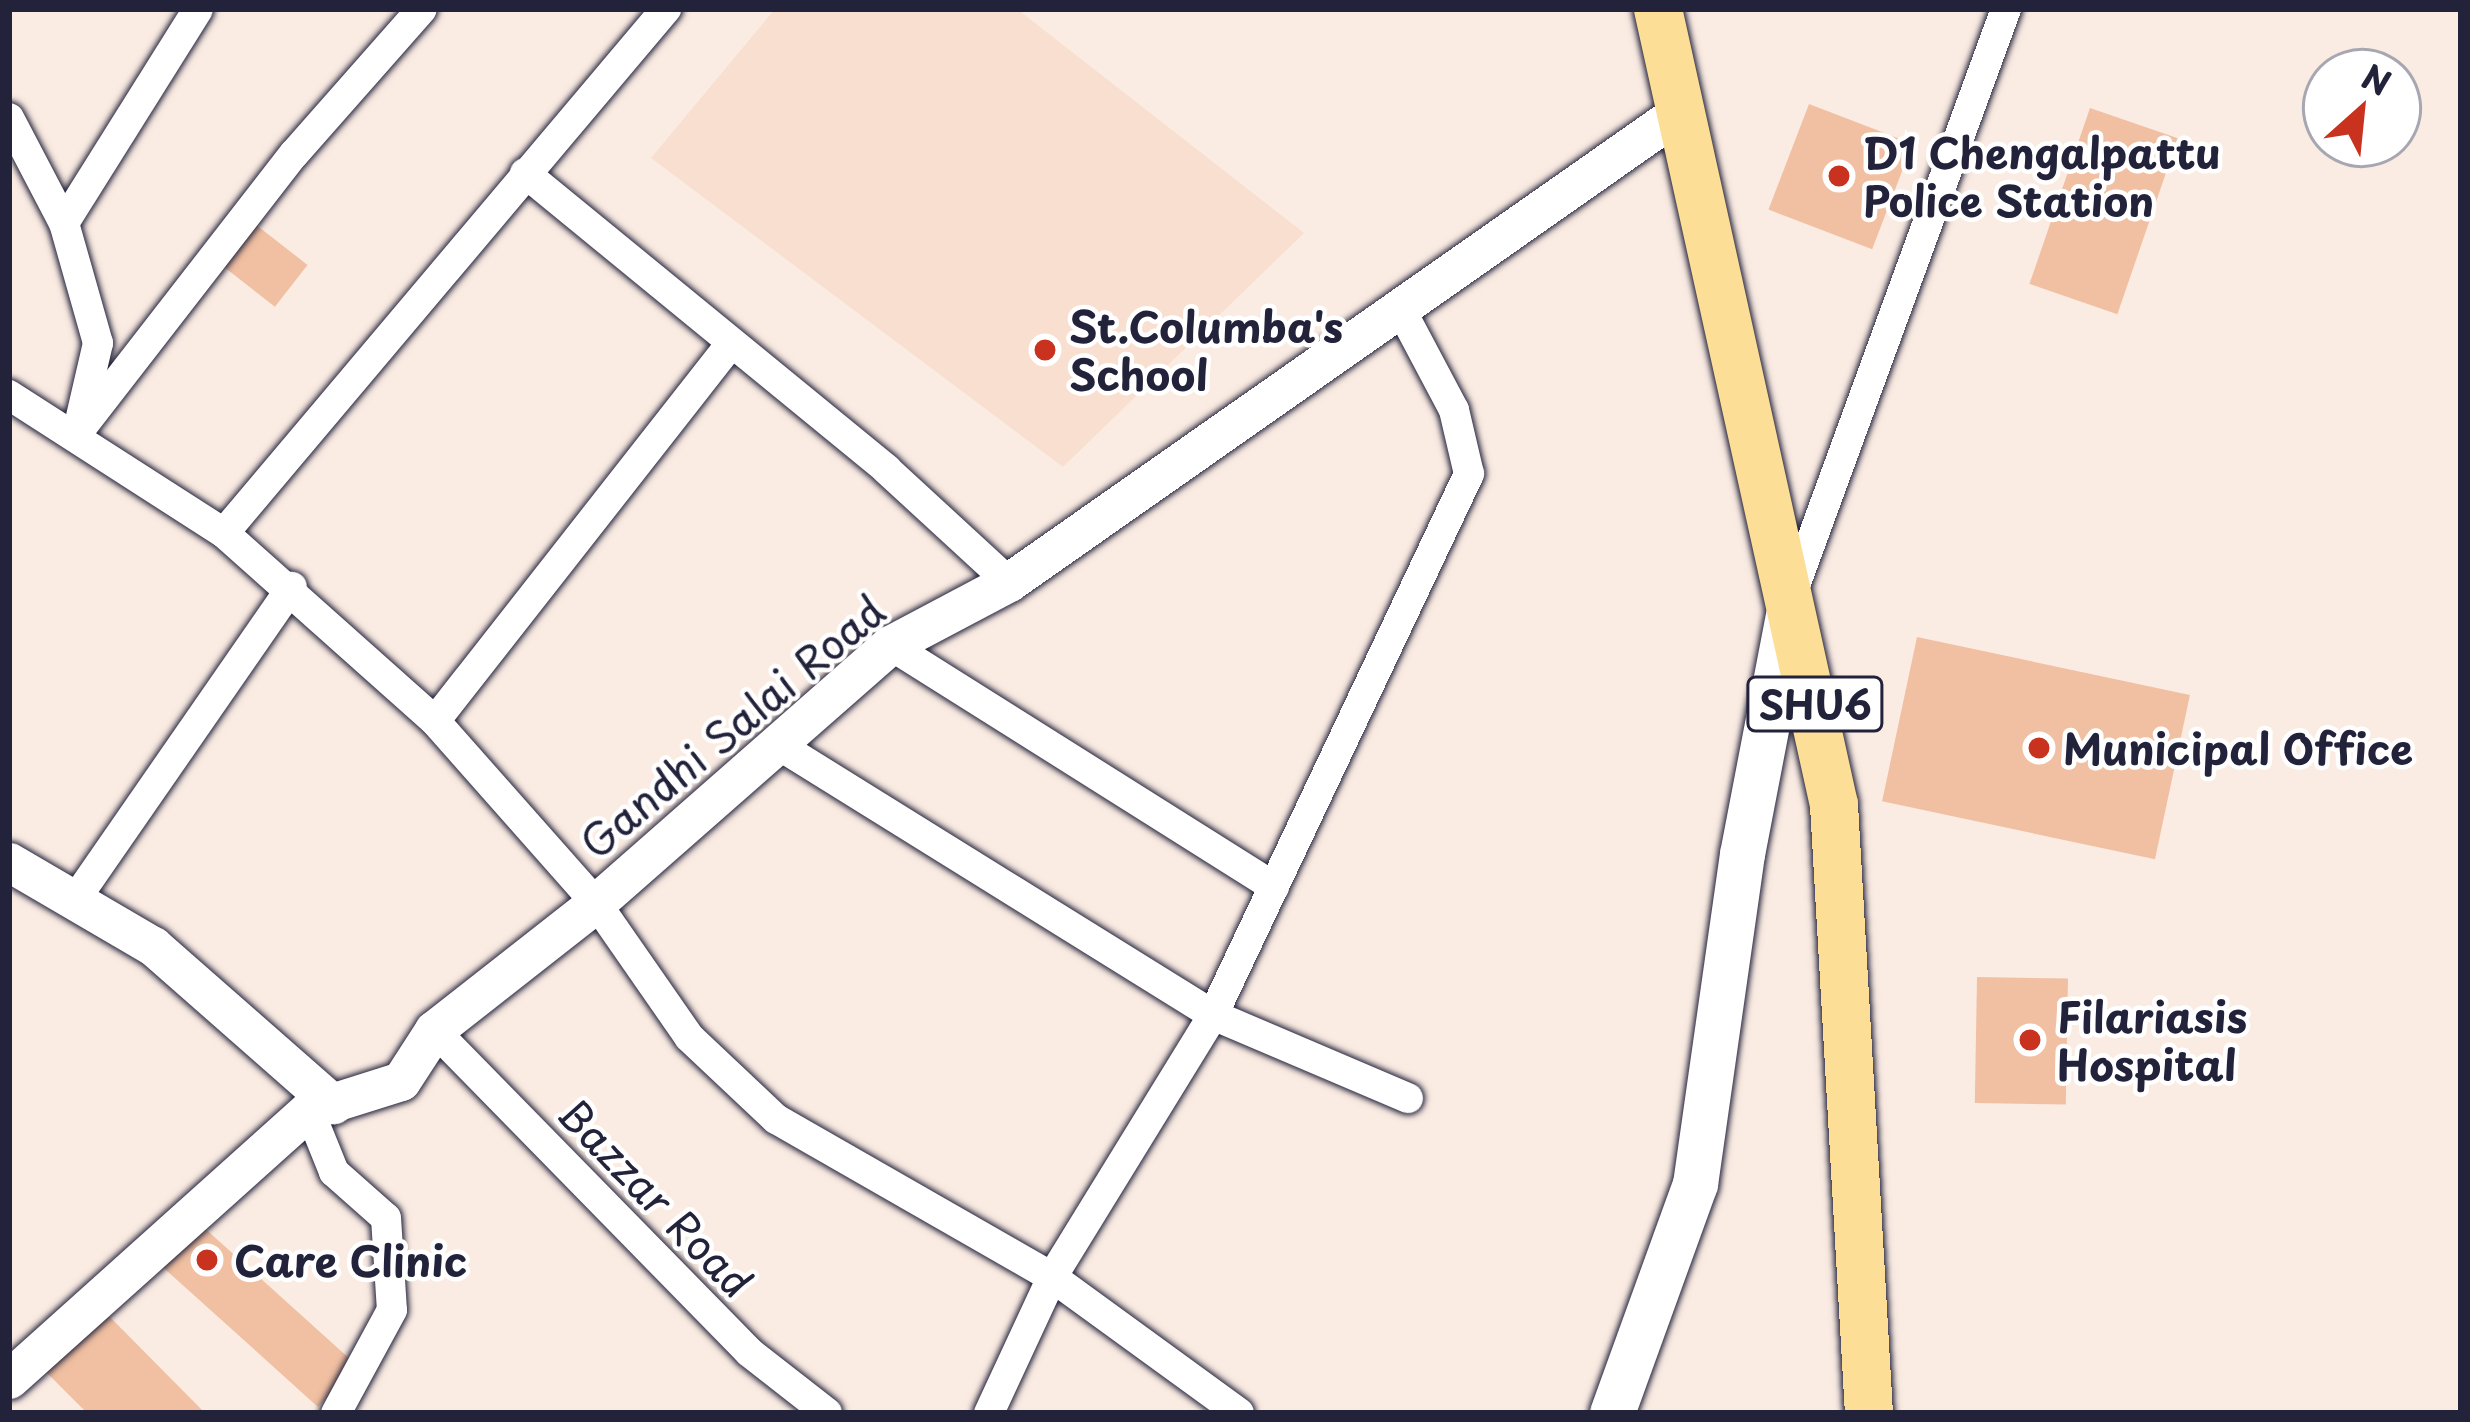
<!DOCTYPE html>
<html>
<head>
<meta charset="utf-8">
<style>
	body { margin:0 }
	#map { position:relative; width:2470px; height:1422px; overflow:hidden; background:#fbece3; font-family:"Playpen Sans",sans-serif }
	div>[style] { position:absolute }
	.built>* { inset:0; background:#f8dfd0 }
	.building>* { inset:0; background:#f1c0a2; transform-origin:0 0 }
	.roads { filter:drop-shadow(0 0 3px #22223b) drop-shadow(0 0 3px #22223b) }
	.minor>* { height:30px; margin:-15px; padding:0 15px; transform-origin:15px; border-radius:15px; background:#fff }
	.tertiary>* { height:39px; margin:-19.5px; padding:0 19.5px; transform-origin:19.5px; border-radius:19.5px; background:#fff }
	.secondary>* { height:45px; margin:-22.5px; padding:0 22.5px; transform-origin:22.5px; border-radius:22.5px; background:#fff }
	.primary>* { height:48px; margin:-24px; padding:0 24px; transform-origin:24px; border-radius:24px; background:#fcde96 }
	.dots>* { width:33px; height:33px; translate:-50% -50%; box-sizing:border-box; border:6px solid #fff; border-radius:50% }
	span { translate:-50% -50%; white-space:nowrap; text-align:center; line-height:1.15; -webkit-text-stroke:9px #fff; paint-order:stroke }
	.shield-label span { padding:3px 9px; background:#fff; border:3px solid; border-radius:9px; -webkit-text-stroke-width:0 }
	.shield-label { font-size:39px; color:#22223b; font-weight:700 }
	.poi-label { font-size:42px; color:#22223b; font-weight:700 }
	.left { translate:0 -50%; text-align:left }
	.street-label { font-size:42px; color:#22223b }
	.frame { position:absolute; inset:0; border:12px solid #22223b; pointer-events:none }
	.north { position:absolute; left:2302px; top:48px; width:120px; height:120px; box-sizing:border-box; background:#fff; border:3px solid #a7a7b1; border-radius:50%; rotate:27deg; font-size:33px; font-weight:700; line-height:48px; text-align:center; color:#22223b }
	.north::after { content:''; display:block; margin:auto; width:42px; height:54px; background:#c8321e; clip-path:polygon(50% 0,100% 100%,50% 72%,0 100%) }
</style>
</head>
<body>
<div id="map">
	<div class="built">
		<div style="clip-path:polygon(775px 9px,1017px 9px,1304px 233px,1063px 467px,651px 158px)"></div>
	</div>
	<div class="building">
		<div style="left:1809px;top:104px;width:111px;height:113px;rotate:21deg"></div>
		<div style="left:2090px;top:108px;width:93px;height:186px;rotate:19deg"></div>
		<div style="left:250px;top:220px;width:73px;height:53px;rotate:38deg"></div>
		<div style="left:1917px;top:637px;width:279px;height:168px;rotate:12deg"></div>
		<div style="left:1977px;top:977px;width:91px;height:126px;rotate:1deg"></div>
		<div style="left:200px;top:1224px;width:210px;height:57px;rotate:42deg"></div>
		<div style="clip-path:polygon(105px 1312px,205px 1413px,87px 1413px,45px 1371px)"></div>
	</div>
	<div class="roads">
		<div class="minor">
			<div style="left:9px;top:118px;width:119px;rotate:62.4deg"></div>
			<div style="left:64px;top:223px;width:125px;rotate:74.2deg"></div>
			<div style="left:98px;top:343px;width:80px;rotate:103deg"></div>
			<div style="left:525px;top:173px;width:467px;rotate:39.3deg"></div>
			<div style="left:886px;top:469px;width:167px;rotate:42.6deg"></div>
			<div style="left:64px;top:223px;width:252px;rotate:-57.9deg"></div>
			<div style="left:9px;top:395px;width:255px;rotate:32.7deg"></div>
			<div style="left:224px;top:533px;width:283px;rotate:41.7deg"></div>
			<div style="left:435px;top:721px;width:243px;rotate:48.5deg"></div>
			<div style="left:596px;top:903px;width:163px;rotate:55.2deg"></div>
			<div style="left:689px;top:1037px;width:120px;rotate:43.3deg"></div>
			<div style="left:776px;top:1119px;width:318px;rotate:29.8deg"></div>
			<div style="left:1052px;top:1277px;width:231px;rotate:36deg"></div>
			<div style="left:78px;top:432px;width:352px;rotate:-52.2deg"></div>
			<div style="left:294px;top:154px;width:193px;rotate:-48.6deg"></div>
			<div style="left:224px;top:533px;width:686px;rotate:-49.85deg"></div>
			<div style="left:1793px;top:591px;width:620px;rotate:-69.9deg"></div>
			<div style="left:890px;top:645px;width:454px;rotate:32.2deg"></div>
			<div style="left:435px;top:721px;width:478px;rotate:-51.9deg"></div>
			<div style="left:777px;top:744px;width:513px;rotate:31.86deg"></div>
			<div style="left:1213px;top:1015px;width:212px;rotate:23.1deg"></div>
			<div style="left:75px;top:900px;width:381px;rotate:-55.3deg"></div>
			<div style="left:434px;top:1030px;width:450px;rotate:45.6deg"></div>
			<div style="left:749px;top:1352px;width:99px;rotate:38deg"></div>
			<div style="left:309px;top:1110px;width:67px;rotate:68deg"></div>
			<div style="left:334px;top:1172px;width:69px;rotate:41.5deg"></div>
			<div style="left:386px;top:1218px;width:92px;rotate:86.3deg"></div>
			<div style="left:392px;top:1310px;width:117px;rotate:118.5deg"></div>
			<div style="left:989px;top:1413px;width:150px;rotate:-65.1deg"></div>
			<div style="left:1052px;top:1277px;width:308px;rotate:-58.4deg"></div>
			<div style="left:1213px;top:1015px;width:599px;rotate:-64.68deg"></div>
			<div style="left:1469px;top:474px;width:66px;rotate:-103.2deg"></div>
			<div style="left:1454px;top:410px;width:118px;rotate:-117.9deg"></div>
		</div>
		<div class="tertiary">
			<div style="left:9px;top:862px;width:167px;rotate:30.3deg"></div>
			<div style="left:153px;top:946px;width:240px;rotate:41.3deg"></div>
			<div style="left:9px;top:1379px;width:403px;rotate:-41.9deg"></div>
			<div style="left:309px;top:1110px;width:96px;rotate:-17.5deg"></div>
			<div style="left:401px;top:1081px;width:61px;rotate:-57.1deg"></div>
			<div style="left:434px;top:1030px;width:206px;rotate:-38.1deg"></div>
			<div style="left:596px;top:903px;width:391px;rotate:-41.3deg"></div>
			<div style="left:890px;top:645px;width:135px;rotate:-27.9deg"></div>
			<div style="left:1009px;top:582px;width:821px;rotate:-35.03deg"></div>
		</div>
		<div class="secondary">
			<div style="left:1612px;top:1413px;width:244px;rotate:-70.1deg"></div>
			<div style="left:1695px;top:1184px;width:333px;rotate:-81.9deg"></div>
			<div style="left:1742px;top:854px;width:254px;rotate:-79.1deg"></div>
		</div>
		<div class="primary">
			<div style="left:1658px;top:9px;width:815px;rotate:77.53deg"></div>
			<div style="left:1834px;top:805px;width:609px;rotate:86.71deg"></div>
		</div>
	</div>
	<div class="dots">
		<div style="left:1839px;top:176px;background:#c8321e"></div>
		<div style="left:1045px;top:350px;background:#c8321e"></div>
		<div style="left:2039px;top:748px;background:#c8321e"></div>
		<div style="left:2030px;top:1040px;background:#c8321e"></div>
		<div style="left:207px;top:1260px;background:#c8321e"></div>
	</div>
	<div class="shield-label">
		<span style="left:1815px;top:704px">SHU6</span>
	</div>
	<div class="poi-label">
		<span class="left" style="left:1863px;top:176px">D1 Chengalpattu<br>Police Station</span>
		<span class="left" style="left:1069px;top:350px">St.Columba's<br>School</span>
		<span class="left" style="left:2063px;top:748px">Municipal Office</span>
		<span class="left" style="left:2057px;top:1040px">Filariasis<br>Hospital</span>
		<span class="left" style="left:234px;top:1260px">Care Clinic</span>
	</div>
	<div class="street-label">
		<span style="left:732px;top:726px;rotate:-40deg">Gandhi Salai Road</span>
		<span style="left:656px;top:1197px;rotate:46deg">Bazzar Road</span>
	</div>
	<div class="frame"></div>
	<div class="north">N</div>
</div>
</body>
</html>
